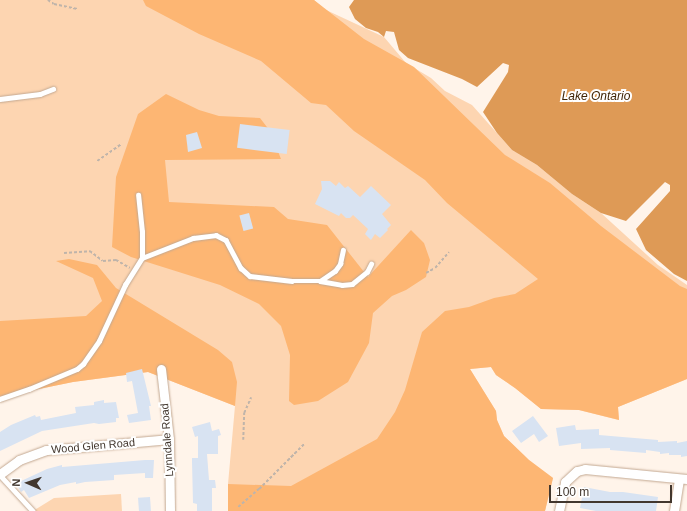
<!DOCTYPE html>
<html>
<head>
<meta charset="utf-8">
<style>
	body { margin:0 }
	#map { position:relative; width:687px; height:511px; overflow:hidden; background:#fff4ea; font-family:Arial,sans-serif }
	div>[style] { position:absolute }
	.green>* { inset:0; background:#fdd5b1 }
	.forest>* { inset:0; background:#fdb673 }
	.water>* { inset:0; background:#de9a56 }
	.building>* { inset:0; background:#d8e3f2; transform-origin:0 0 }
	.path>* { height:1.5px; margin-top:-0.75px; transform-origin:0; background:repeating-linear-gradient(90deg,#bfb4aa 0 3px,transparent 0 5px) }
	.roads { filter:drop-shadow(0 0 1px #c3a891) drop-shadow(0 0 1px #c3a891) }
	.lane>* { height:4.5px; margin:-2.25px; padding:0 2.25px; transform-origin:2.25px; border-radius:2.25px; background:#fff }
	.street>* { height:9px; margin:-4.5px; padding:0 4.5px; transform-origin:4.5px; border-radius:4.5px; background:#fff }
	span { translate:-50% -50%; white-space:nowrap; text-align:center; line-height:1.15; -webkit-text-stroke:4px #fff; paint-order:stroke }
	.street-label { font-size:11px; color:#42372e }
	.water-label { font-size:12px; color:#3f2406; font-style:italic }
	.north { position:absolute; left:8px; top:463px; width:40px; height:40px; -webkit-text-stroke:3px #fff; paint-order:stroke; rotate:272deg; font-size:11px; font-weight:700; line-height:16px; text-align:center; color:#42372e }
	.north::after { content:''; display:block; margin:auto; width:14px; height:18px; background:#42372e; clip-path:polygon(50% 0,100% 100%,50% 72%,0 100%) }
	.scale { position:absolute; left:549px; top:485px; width:123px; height:18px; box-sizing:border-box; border:2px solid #42372e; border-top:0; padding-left:5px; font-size:12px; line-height:14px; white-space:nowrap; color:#42372e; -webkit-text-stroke:3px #fff; paint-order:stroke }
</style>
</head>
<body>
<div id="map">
	<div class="green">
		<div style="clip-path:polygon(0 0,314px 0,324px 9px,384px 37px,406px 63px,431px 78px,445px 91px,472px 105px,512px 150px,537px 165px,572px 194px,601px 213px,658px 265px,687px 285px,687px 379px,618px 407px,619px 420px,579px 410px,541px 409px,515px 388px,496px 375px,491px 367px,470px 369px,496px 411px,497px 420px,504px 436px,529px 460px,553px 478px,545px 511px,228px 511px,228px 484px,235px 406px,148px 372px,73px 382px,0 397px)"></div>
		<div style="clip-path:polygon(121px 494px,122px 511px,33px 511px,54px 498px)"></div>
	</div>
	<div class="forest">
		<div style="clip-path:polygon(143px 0,314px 0,364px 39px,414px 67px,505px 155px,550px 183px,601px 226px,680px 286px,687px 289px,687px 379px,618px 407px,619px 420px,579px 410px,541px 409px,515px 388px,496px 375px,491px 367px,470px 369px,496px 411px,497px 420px,504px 436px,529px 460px,553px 478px,545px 511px,228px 511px,228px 484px,291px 486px,377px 439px,395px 412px,405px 390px,422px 332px,445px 311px,469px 307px,494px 298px,515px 294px,538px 279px,447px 203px,425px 180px,354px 131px,326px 105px,311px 103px,261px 61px,199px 34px,146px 6px)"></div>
		<div style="clip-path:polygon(166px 94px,199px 110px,219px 116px,260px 118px,270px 131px,281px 159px,165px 160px,169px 202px,274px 207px,288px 219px,327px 225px,368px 277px,411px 230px,424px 243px,430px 260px,426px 277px,406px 290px,392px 296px,373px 313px,369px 343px,348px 382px,318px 401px,294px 405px,289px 401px,290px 355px,281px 326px,259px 304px,220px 285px,131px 257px,112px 247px,116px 177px,138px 114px)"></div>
		<div style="clip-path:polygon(69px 259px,97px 265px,116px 288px,218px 350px,232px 362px,237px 382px,235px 406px,148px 372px,73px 382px,0 397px,0 321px,86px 316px,102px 301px,93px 278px,56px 261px)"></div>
	</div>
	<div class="water">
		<div style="clip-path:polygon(354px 0,687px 0,687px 281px,674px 274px,646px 250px,636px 229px,670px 191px,670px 185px,665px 182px,626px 221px,601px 213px,572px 194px,537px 165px,512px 150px,497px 133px,483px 112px,508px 72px,509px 65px,503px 63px,477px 87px,462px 79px,408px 58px,399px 50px,394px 32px,386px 31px,384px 37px,378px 32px,366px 28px,355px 19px,349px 7px)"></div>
	</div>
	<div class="building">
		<div style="left:240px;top:124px;width:50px;height:24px;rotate:7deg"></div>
		<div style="clip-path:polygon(197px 132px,202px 148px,188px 152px,186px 135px)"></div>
		<div style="clip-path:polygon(321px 181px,330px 181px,336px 186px,339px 182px,345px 188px,348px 186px,360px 197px,371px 186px,391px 205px,382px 214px,391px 225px,387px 229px,388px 230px,380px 238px,375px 234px,371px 240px,365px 234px,368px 229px,353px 215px,350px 218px,346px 218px,341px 213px,339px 216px,315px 204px,322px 189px)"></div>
		<div style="left:249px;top:213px;width:16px;height:10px;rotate:75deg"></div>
		<div style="clip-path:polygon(142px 369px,151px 406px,149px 406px,151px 420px,129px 423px,127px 415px,138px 413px,132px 381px,127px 382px,126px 373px)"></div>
		<div style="clip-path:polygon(104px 400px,104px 403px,116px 402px,119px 418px,116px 418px,116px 422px,99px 424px,94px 423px,42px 431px,0 451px,0 432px,11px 425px,35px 415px,36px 417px,40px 416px,41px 420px,76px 413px,75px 407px,94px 405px,94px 402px)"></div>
		<div style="clip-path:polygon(533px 416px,548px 436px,539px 442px,534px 434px,521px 443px,512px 431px)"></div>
		<div style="clip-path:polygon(210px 422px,212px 431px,219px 429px,221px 435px,218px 436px,218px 454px,207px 454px,209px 480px,215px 480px,216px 488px,212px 488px,212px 511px,197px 511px,197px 504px,193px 503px,192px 462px,192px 458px,198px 458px,198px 436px,195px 437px,192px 427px)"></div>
		<div style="clip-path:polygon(575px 425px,576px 430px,599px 429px,599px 435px,658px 440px,658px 442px,677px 441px,677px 443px,687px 441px,687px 456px,681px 457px,681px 455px,669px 455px,669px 453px,660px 454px,660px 452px,646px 450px,646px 453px,610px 450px,610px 448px,581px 449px,581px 443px,559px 446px,556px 428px)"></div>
		<div style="clip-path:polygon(145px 460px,154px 460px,153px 478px,145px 478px,145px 473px,114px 475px,114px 480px,85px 482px,76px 484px,76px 482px,60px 485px,29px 498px,24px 490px,21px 492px,17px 485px,19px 482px,47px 469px,62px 465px,62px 467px)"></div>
		<div style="clip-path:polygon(584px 487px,610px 492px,623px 492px,658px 497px,656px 511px,596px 511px,580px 508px)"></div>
		<div style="left:150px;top:497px;width:14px;height:12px;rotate:86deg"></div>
	</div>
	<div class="path">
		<div style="left:48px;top:0;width:7px;rotate:34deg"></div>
		<div style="left:54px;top:4px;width:24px;rotate:12deg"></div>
		<div style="left:97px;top:161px;width:29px;rotate:-35deg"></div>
		<div style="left:64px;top:253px;width:26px;rotate:-4deg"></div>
		<div style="left:90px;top:251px;width:16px;rotate:38deg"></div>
		<div style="left:103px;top:261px;width:13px;rotate:-4deg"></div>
		<div style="left:116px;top:260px;width:16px;rotate:30deg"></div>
		<div style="left:426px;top:273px;width:10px;rotate:-29deg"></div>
		<div style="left:435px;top:268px;width:21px;rotate:-49deg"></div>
		<div style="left:243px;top:440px;width:27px;rotate:-88deg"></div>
		<div style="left:244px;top:413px;width:17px;rotate:-66deg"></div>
		<div style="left:238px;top:507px;width:28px;rotate:-41deg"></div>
		<div style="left:259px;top:489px;width:64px;rotate:-45deg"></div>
	</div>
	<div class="roads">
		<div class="lane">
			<div style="left:0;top:99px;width:40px;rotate:-7.1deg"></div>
			<div style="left:40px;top:94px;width:14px;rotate:-21deg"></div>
			<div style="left:142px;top:258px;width:55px;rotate:-21.4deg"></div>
			<div style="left:193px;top:238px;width:23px;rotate:-7deg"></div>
			<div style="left:216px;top:235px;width:11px;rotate:27deg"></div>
			<div style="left:226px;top:240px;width:32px;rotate:62deg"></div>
			<div style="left:241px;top:268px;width:12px;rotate:42deg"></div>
			<div style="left:250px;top:276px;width:42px;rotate:6.8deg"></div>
			<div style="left:292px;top:281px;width:28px"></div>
			<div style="left:320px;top:281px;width:18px;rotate:-34deg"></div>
			<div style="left:335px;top:271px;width:9px;rotate:-54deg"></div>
			<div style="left:340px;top:264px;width:14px;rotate:-78deg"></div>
			<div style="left:320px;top:281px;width:22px;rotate:10deg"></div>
			<div style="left:342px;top:285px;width:10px;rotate:-6deg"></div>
			<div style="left:352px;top:284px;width:19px;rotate:-39deg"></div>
			<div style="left:367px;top:272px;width:9px;rotate:-63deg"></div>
			<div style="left:0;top:399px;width:31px;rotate:-19deg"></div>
			<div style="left:29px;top:389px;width:52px;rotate:-22.6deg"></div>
			<div style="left:77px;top:369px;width:8px;rotate:-40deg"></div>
			<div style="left:83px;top:364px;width:28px;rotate:-55deg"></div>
			<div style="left:99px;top:341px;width:62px;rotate:-65.1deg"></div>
			<div style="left:125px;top:285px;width:32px;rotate:-58deg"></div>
			<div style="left:142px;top:258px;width:26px;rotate:-90deg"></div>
			<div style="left:142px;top:232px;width:37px;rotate:-96deg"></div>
			<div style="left:0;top:475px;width:49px;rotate:47.5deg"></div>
		</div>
		<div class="street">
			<div style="left:161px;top:369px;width:70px;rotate:83.5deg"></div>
			<div style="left:169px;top:439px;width:72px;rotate:89.2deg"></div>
			<div style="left:0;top:474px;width:24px;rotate:-36deg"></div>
			<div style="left:19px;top:460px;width:29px;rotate:-20deg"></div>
			<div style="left:46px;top:450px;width:123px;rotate:-5.1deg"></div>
			<div style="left:559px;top:511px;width:30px;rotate:-78deg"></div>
			<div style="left:565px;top:482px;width:16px;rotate:-43deg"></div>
			<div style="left:577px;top:471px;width:8px;rotate:-14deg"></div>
			<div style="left:585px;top:469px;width:102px;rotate:5.6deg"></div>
			<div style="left:674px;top:511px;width:32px;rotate:-81deg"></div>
		</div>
	</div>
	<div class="street-label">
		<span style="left:167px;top:440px;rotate:-94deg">Lynndale Road</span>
		<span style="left:93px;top:446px;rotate:-5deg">Wood Glen Road</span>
	</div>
	<div class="water-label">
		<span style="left:596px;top:97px">Lake Ontario</span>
	</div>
	<div class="north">N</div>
	<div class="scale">100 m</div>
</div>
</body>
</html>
